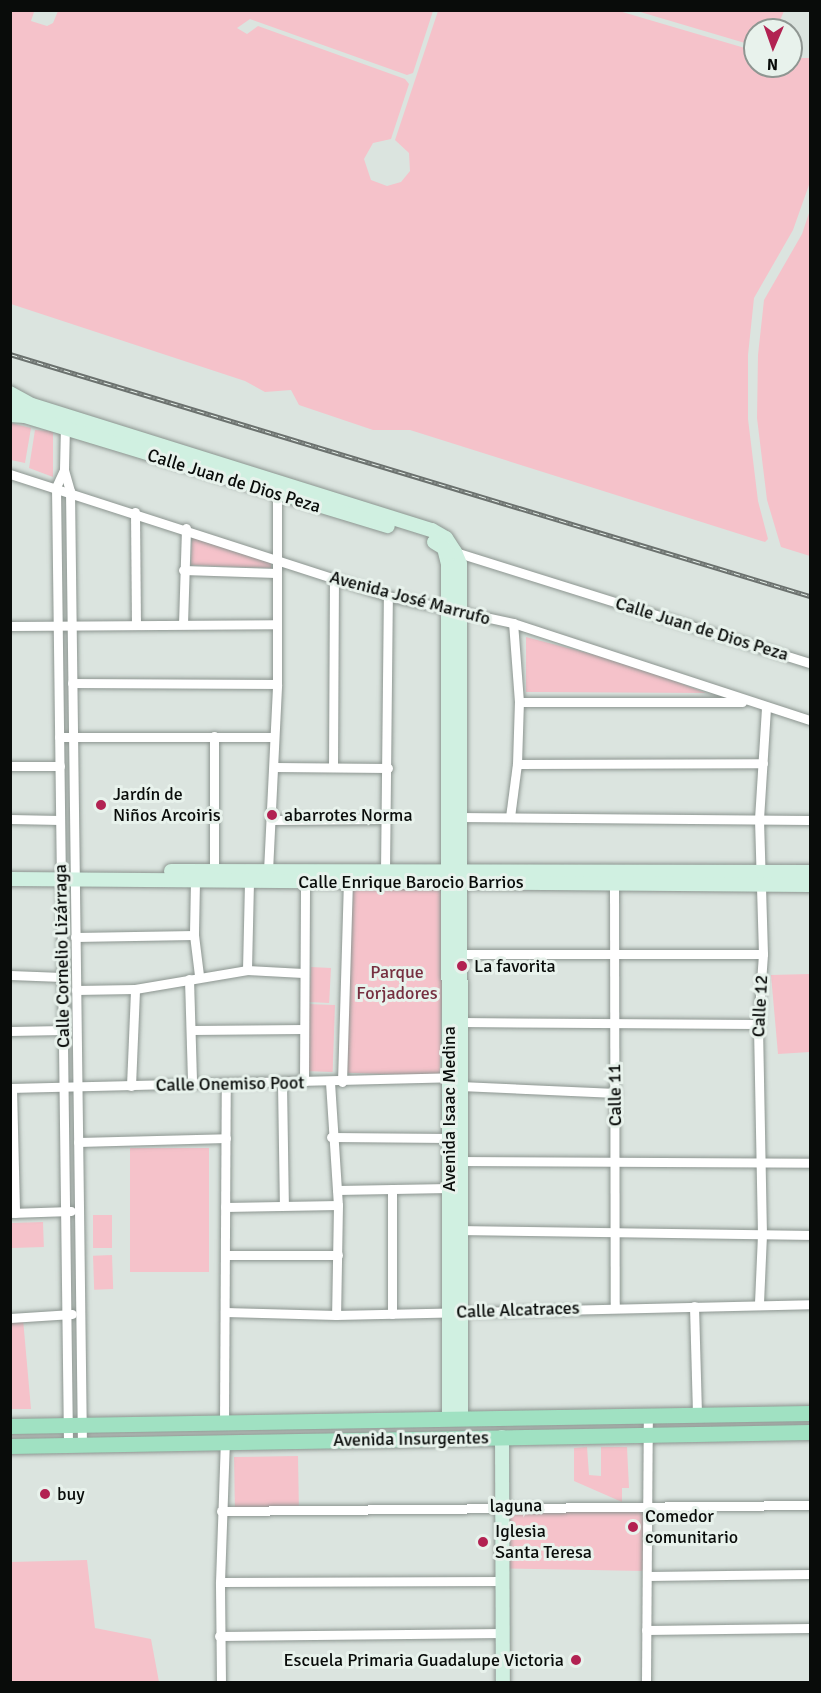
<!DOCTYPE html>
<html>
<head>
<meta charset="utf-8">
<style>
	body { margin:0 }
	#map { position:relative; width:821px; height:1693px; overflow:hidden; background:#dbe4df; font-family:Signika,sans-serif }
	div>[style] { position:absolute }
	.green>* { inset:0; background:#f5c2ca; transform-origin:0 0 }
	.roads { filter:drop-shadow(0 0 2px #8c9590) drop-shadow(0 0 2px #8c9590) }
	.street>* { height:9px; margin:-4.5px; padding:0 4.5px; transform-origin:4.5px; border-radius:4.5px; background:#fff }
	.secondary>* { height:14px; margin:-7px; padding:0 7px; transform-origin:7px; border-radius:7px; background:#d0f0e1 }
	.primary>* { height:15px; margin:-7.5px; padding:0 7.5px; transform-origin:7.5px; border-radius:7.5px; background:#a0e1c2 }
	.rail>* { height:4.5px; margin-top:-2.25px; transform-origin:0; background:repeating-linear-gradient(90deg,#e8f2ec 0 7px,#6b716e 0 14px); box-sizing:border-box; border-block:2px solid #6b716e }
	.dots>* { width:16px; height:16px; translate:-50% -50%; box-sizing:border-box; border:3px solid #e8f2ec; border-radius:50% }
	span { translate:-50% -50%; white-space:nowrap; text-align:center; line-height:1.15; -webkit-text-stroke:6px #e8f2ec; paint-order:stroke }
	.street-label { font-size:18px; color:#090c0a }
	.poi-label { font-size:18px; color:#090c0a }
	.left { translate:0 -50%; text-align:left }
	.right { translate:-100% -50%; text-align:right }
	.park-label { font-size:18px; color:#762f40 }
	.frame { position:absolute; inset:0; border:12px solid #090c0a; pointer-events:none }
	.north { position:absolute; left:743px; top:18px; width:60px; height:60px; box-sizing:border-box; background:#e8f2ec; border:2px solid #8f9692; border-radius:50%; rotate:182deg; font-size:16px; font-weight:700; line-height:24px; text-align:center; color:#090c0a }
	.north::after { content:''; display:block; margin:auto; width:21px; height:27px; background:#b22252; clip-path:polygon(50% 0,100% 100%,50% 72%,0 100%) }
</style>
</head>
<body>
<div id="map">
	<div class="green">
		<div style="clip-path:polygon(58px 11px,433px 11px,413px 73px,407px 75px,250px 19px,237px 28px,247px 34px,258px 26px,405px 79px,409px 84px,391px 139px,373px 143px,364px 159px,371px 180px,387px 186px,401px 182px,410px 171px,409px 153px,395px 140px,438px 11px,619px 11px,755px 51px,755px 66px,791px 66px,791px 58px,810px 58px,810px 182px,793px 230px,754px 298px,748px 355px,748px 419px,758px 501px,768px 539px,765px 542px,410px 430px,373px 430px,299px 405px,291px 390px,265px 392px,245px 381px,11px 304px,11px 11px,45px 11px,34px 12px,31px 21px,47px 26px,53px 23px)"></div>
		<div style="clip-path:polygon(637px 11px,784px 11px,776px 30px,755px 30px,755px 46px)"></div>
		<div style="clip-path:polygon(810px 210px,810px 556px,781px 547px,767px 500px,757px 418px,758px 355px,764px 300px,802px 234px)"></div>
		<div style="clip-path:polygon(11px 423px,31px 428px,25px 463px,11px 460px)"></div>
		<div style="clip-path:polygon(35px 430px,53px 431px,53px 477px,29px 468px)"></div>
		<div style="clip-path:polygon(192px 535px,271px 562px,271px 568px,191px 565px)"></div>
		<div style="clip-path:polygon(526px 637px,633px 665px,706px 693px,526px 692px)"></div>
		<div style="left:446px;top:888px;width:188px;height:93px;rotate:92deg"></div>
		<div style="left:311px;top:967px;width:20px;height:35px;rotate:3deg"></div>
		<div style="clip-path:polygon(810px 974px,810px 1052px,778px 1054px,771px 975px)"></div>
		<div style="left:307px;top:1004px;width:28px;height:67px;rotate:2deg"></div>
		<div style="left:209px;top:1148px;width:124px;height:79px;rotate:90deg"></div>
		<div style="left:93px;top:1215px;width:19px;height:33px"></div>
		<div style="left:43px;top:1222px;width:25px;height:32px;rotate:88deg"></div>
		<div style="left:112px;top:1255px;width:34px;height:19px;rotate:88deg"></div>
		<div style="clip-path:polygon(23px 1319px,31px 1409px,11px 1409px,10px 1320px)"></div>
		<div style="clip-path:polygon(587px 1447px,589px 1475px,601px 1476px,601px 1447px,627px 1447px,629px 1488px,622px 1488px,622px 1502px,574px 1481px,574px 1448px)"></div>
		<div style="left:298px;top:1456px;width:51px;height:64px;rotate:89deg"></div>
		<div style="left:646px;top:1506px;width:65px;height:142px;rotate:91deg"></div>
		<div style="clip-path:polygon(87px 1560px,95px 1628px,151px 1639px,159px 1682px,11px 1682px,11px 1562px)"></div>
	</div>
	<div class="roads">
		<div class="street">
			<div style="left:65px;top:425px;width:45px;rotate:91.3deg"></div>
			<div style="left:64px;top:470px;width:22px;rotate:74deg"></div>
			<div style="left:70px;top:491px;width:954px;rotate:89.28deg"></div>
			<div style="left:64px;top:470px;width:19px;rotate:115deg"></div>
			<div style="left:56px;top:487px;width:958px;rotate:89.28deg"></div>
			<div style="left:10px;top:474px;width:397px;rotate:17.9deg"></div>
			<div style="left:388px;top:596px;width:128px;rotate:12.2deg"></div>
			<div style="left:513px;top:623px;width:312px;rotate:18.1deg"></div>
			<div style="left:135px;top:512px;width:112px;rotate:89.5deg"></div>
			<div style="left:452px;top:551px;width:375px;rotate:17.4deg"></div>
			<div style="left:183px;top:570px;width:93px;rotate:1.8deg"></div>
			<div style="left:183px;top:624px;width:96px;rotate:-88.2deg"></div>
			<div style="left:10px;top:626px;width:266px;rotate:-0.4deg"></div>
			<div style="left:72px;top:683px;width:205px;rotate:0.3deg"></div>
			<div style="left:519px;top:702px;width:223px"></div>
			<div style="left:214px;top:736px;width:135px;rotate:90deg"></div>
			<div style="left:59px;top:737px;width:215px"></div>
			<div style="left:517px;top:764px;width:246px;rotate:-0.2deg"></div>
			<div style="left:10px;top:766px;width:50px"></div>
			<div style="left:274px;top:767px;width:114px;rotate:0.5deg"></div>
			<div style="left:333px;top:767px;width:188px;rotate:-89.7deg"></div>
			<div style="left:457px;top:817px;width:353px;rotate:0.5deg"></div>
			<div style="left:510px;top:817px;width:53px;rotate:-82.5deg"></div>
			<div style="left:517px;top:764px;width:62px;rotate:-88.2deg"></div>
			<div style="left:519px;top:702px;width:79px;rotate:-94.3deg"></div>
			<div style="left:10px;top:819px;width:50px;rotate:1.1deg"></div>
			<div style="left:271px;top:820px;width:114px;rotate:-0.5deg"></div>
			<div style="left:268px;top:871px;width:187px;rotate:-87.2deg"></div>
			<div style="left:277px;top:684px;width:195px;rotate:-90deg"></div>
			<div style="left:385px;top:872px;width:276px;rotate:-89.4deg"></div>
			<div style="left:195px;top:881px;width:54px;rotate:91.1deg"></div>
			<div style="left:194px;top:935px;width:40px;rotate:82.9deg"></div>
			<div style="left:614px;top:883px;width:424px;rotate:89.9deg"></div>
			<div style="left:75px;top:937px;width:119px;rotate:-1deg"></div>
			<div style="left:460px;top:954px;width:303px"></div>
			<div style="left:247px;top:970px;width:89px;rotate:-88.7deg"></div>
			<div style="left:10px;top:975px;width:52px;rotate:2.2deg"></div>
			<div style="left:189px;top:979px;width:104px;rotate:88.3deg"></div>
			<div style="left:76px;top:990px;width:59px;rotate:-1deg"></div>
			<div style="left:135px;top:989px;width:114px;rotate:-9.6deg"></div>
			<div style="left:247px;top:970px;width:56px;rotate:3.1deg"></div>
			<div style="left:460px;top:1022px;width:298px;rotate:0.4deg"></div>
			<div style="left:191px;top:1030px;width:113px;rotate:-0.5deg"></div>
			<div style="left:10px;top:1031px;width:53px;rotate:-1.1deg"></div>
			<div style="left:304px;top:1082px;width:205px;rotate:-89.7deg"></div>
			<div style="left:330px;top:1082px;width:123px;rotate:86.3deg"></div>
			<div style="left:338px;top:1205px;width:110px;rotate:91deg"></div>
			<div style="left:342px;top:1082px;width:200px;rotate:-88.3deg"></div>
			<div style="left:282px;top:1083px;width:121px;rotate:89.1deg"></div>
			<div style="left:131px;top:1086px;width:97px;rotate:-87.6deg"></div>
			<div style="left:460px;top:1086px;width:156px;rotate:2.6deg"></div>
			<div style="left:10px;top:1088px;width:442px;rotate:-1.4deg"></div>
			<div style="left:12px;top:1088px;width:125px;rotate:88.6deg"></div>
			<div style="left:331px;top:1137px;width:118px;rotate:0.5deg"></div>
			<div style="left:78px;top:1142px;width:148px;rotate:-1.5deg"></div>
			<div style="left:460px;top:1161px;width:350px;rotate:0.3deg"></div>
			<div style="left:392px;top:1189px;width:125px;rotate:90deg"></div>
			<div style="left:337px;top:1190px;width:112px;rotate:-1deg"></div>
			<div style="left:225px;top:1207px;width:113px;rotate:-1deg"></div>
			<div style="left:10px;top:1213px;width:61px;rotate:-1.9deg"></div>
			<div style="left:461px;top:1230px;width:349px;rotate:0.8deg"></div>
			<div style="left:226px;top:1255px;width:112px"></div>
			<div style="left:759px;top:1303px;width:68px;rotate:-87.5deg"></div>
			<div style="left:762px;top:1235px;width:211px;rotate:-91.1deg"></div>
			<div style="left:758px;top:1024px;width:70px;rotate:-85.9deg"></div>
			<div style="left:763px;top:954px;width:135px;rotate:-91.7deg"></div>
			<div style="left:759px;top:819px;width:111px;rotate:-86.4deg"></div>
			<div style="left:694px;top:1306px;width:110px;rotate:88.4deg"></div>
			<div style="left:225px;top:1312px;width:111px;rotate:1.5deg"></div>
			<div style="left:336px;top:1315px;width:474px;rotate:-1.3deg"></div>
			<div style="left:10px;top:1318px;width:62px;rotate:-3.7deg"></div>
			<div style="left:224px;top:1424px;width:340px;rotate:-89.7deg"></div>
			<div style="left:221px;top:1511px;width:589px;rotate:-0.58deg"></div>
			<div style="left:647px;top:1576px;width:163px;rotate:-0.7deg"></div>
			<div style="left:220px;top:1582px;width:283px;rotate:-0.2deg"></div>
			<div style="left:646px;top:1630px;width:164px;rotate:-0.7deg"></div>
			<div style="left:219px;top:1636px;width:284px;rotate:-0.6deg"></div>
			<div style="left:221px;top:1682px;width:100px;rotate:-90.6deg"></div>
			<div style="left:220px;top:1582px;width:140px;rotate:-88deg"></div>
			<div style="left:646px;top:1682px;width:265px;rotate:-89.6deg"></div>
		</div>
		<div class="secondary">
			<div style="left:10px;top:393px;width:23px;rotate:29deg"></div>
			<div style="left:10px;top:404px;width:22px;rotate:3deg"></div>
			<div style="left:32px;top:405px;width:419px;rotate:17.4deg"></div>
			<div style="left:432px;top:530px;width:16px;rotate:30deg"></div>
			<div style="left:446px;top:538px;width:17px;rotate:57deg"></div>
			<div style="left:455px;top:552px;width:13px;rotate:67deg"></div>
			<div style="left:460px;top:564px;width:854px;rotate:89.93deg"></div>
			<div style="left:10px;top:415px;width:15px;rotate:4deg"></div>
			<div style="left:25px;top:416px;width:379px;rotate:16.9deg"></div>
			<div style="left:434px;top:542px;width:12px;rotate:31deg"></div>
			<div style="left:444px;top:548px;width:16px;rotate:76deg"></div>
			<div style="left:448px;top:564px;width:854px;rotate:89.93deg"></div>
			<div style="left:171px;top:871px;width:639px;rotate:0.09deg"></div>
			<div style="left:10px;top:879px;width:800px;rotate:0.43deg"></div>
			<div style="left:502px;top:1437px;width:245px;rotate:89.8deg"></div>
		</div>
		<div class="primary">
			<div style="left:10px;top:1426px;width:800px;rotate:-0.93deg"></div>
			<div style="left:10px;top:1446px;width:800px;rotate:-1deg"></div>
		</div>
	</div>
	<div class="rail">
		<div style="left:10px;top:354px;width:836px;rotate:16.83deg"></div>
	</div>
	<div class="dots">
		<div style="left:101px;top:805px;background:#b22252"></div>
		<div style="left:272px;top:815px;background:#b22252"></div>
		<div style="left:462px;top:966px;background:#b22252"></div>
		<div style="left:45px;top:1494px;background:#b22252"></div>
		<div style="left:633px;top:1527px;background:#b22252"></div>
		<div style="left:483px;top:1542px;background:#b22252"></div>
		<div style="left:576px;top:1660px;background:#b22252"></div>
	</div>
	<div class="street-label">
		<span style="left:234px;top:481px;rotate:17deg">Calle Juan de Dios Peza</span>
		<span style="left:410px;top:598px;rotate:15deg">Avenida José Marrufo</span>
		<span style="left:702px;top:629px;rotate:17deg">Calle Juan de Dios Peza</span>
		<span style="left:411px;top:882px">Calle Enrique Barocio Barrios</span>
		<span style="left:62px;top:956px;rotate:-91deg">Calle Cornelio Lizárraga</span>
		<span style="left:760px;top:1006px;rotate:-87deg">Calle 12</span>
		<span style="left:230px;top:1084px;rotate:-1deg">Calle Onemiso Poot</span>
		<span style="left:615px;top:1095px;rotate:-91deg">Calle 11</span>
		<span style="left:449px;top:1109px;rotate:-90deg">Avenida Isaac Medina</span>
		<span style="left:518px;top:1310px;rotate:-2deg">Calle Alcatraces</span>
		<span style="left:411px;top:1439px;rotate:-1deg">Avenida Insurgentes</span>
		<span style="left:516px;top:1506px;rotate:-1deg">laguna</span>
	</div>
	<div class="poi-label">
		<span class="left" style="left:113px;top:805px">Jardín de<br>Niños Arcoiris</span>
		<span class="left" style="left:284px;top:815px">abarrotes Norma</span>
		<span class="left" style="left:474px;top:966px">La favorita</span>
		<span class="left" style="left:57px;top:1494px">buy</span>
		<span class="left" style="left:645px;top:1527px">Comedor<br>comunitario</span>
		<span class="left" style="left:495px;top:1542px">Iglesia<br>Santa Teresa</span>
		<span class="right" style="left:564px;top:1660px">Escuela Primaria Guadalupe Victoria</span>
	</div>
	<div class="park-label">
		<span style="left:397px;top:983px">Parque<br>Forjadores</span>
	</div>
	<div class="frame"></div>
	<div class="north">N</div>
</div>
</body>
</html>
